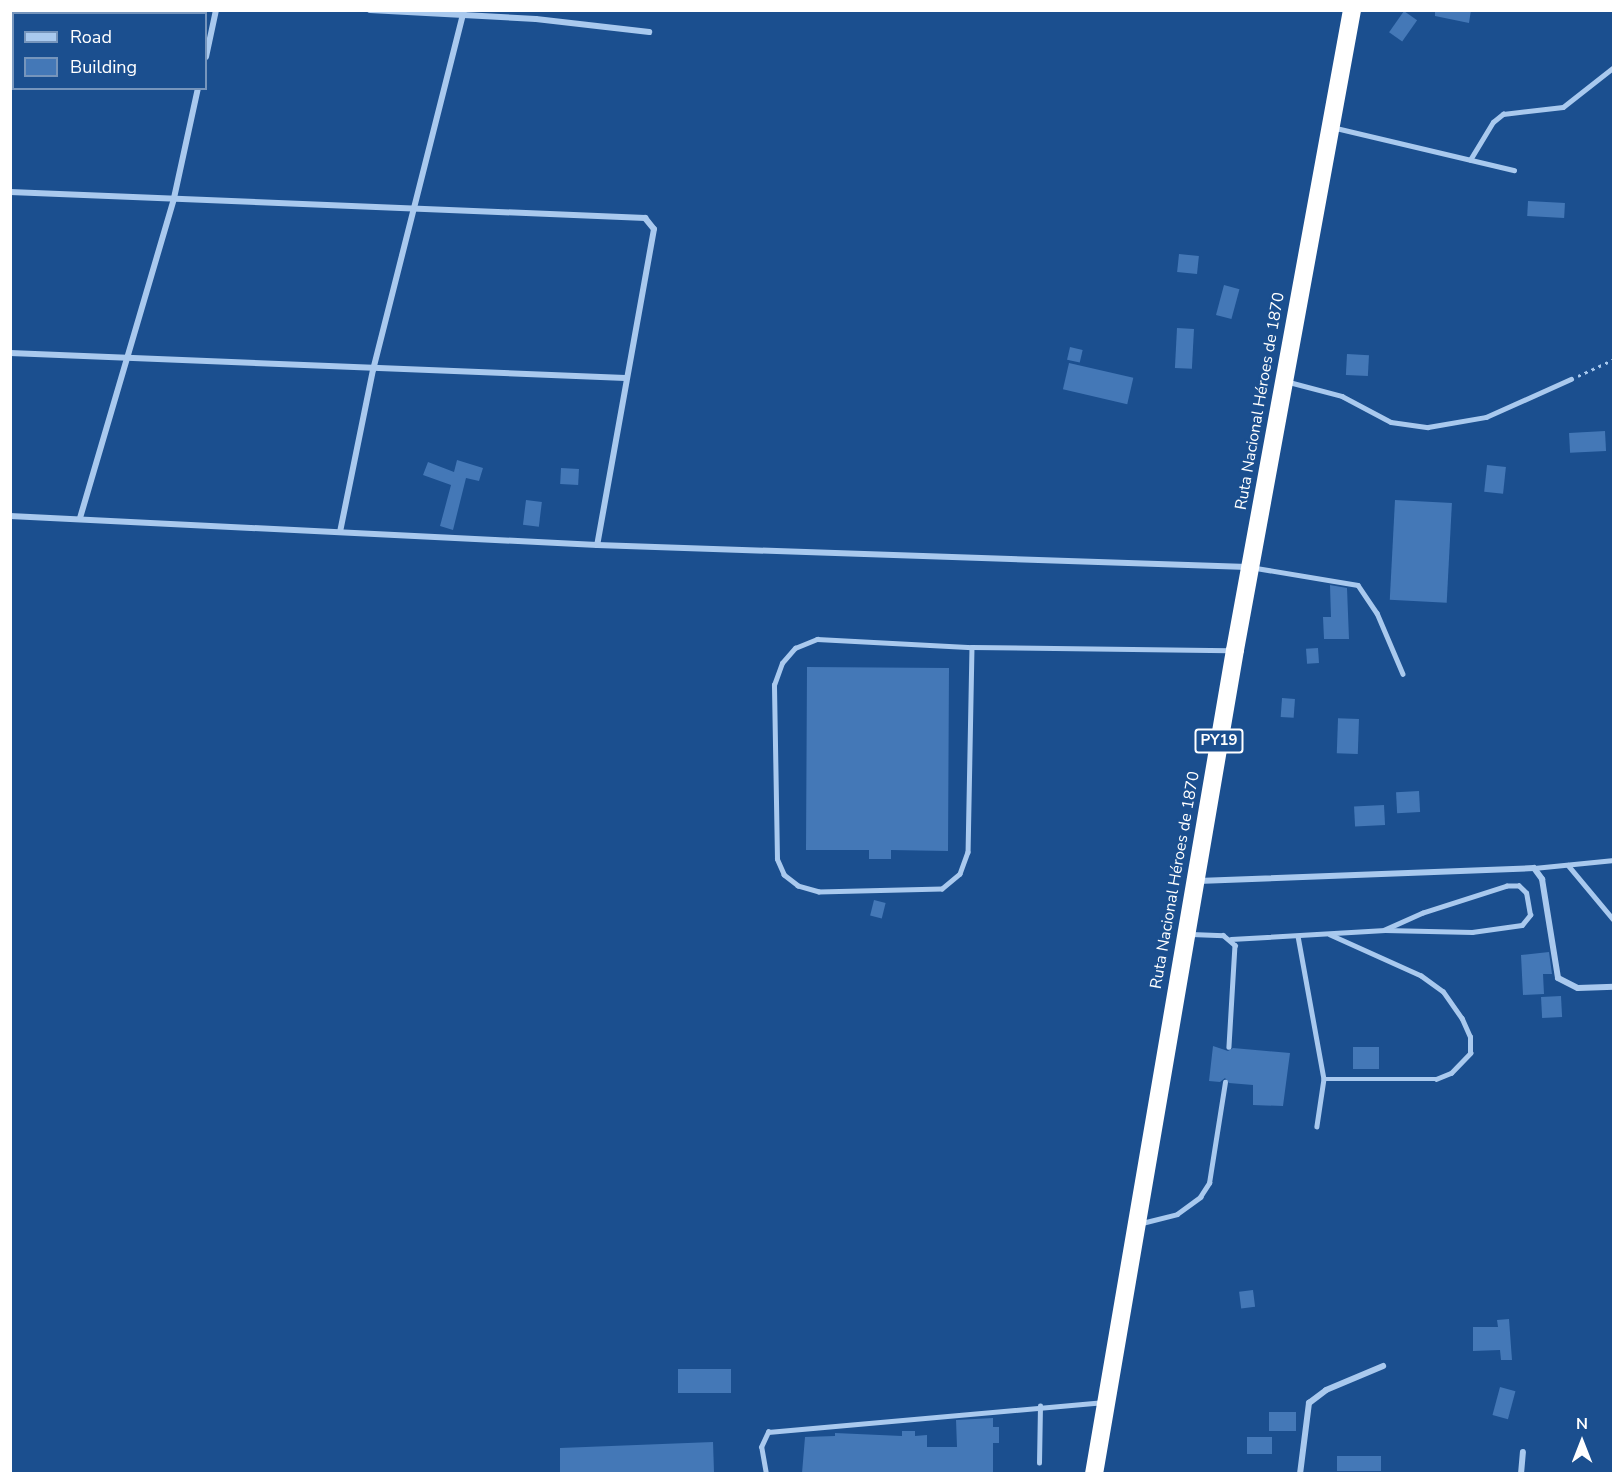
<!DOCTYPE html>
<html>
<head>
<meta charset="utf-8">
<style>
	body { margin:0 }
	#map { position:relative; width:1624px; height:1484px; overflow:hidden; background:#1b4f8f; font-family:"Nunito Sans",sans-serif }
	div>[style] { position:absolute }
	.building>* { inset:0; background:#4478b7; transform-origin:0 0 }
	.path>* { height:3px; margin-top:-1.5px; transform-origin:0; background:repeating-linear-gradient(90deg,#a9c9ee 0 3px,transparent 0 7.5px) }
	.lane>* { height:4.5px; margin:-2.25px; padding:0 2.25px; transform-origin:2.25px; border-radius:2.25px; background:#a9c9ee }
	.street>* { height:6px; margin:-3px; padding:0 3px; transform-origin:3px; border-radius:3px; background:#a9c9ee }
	.highway>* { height:18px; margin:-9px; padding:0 9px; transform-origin:9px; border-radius:9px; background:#fff }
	span { translate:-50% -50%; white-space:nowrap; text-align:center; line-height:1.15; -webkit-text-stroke:4.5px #1b4f8f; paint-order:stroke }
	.shield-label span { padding:2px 4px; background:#1b4f8f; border:2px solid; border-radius:4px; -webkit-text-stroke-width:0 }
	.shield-label { font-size:15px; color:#fff; font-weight:700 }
	.street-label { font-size:16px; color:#fff }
	.frame { position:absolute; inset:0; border:12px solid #fff; pointer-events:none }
	.legend { position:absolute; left:12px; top:12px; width:195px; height:78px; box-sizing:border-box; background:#1b4f8f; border:2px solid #7695bc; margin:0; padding:8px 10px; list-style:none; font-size:18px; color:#fff }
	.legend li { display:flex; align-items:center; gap:12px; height:30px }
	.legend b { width:30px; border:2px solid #7695bc }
	.north { position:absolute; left:1552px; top:1412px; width:60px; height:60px; -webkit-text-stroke:4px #1b4f8f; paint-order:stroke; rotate:0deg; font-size:16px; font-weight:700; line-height:24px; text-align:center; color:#fff }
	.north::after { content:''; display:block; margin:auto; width:21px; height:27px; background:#fff; clip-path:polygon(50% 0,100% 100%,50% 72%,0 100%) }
</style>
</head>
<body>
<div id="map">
	<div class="building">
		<div style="clip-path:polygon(1435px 10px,1471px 10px,1469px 23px,1435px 16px)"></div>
		<div style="left:1404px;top:11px;width:16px;height:26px;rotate:35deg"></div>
		<div style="left:1528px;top:201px;width:37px;height:15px;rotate:3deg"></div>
		<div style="left:1179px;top:254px;width:20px;height:18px;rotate:6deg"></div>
		<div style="left:1224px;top:285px;width:16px;height:31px;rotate:15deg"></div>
		<div style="left:1177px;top:328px;width:17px;height:40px;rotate:3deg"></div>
		<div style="left:1070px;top:347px;width:13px;height:13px;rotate:13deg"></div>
		<div style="left:1347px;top:354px;width:22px;height:21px;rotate:3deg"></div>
		<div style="left:1069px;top:363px;width:66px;height:27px;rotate:13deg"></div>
		<div style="left:1605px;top:431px;width:20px;height:36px;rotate:87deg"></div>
		<div style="clip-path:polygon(457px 460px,483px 468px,479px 481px,466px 478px,453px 530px,440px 526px,451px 485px,423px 475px,428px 462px,454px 472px)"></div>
		<div style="left:1487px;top:465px;width:19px;height:27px;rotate:6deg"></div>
		<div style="left:561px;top:468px;width:18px;height:16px;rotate:3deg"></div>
		<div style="left:526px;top:500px;width:16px;height:25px;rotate:7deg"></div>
		<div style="left:1395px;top:500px;width:57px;height:100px;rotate:3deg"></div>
		<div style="clip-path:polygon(1330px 585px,1347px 588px,1349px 639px,1324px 639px,1323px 617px,1331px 617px)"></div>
		<div style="left:1318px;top:648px;width:15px;height:12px;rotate:86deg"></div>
		<div style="clip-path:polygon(807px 667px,949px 668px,948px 851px,891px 850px,891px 859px,869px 859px,869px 850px,806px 850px)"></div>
		<div style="left:1282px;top:698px;width:13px;height:19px;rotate:4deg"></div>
		<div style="left:1359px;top:719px;width:35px;height:21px;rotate:92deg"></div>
		<div style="left:1419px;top:791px;width:21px;height:23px;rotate:87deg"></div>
		<div style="left:1384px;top:805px;width:20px;height:30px;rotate:87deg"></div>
		<div style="left:874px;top:900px;width:12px;height:16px;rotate:14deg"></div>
		<div style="clip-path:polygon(1549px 952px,1552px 974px,1543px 974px,1544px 994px,1523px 995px,1521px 955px)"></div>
		<div style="left:1561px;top:996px;width:21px;height:20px;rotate:87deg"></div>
		<div style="clip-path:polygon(1213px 1046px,1228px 1051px,1233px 1048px,1290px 1053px,1283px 1106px,1253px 1105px,1253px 1085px,1229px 1083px,1225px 1078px,1220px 1082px,1209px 1081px)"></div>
		<div style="left:1353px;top:1047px;width:26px;height:22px"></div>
		<div style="left:1253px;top:1290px;width:17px;height:14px;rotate:83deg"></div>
		<div style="clip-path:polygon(1509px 1319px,1512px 1360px,1501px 1360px,1500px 1350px,1473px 1351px,1473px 1327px,1498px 1327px,1497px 1320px)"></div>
		<div style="left:678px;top:1369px;width:53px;height:24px"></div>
		<div style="left:1500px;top:1387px;width:16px;height:29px;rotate:15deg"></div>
		<div style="left:1269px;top:1412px;width:27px;height:19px"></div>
		<div style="clip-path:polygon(993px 1418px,993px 1427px,999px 1427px,999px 1443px,993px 1443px,993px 1473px,802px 1473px,805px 1437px,835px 1436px,835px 1433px,902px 1436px,902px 1431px,915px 1431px,915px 1436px,927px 1435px,927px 1447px,957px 1447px,956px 1420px)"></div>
		<div style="left:1247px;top:1437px;width:25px;height:17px"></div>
		<div style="clip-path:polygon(713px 1442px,714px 1472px,560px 1473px,560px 1448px)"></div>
		<div style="left:1337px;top:1456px;width:44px;height:15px"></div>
	</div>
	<div class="path">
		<div style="left:1578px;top:376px;width:40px;rotate:-25deg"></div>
	</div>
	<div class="lane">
		<div style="left:1336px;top:128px;width:183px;rotate:13.3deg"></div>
		<div style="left:1470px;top:160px;width:44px;rotate:-58.8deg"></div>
		<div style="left:1493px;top:122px;width:13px;rotate:-39deg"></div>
		<div style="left:1503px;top:114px;width:60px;rotate:-6.7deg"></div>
		<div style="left:1563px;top:107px;width:65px;rotate:-38.1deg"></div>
		<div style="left:1289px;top:382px;width:55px;rotate:14.8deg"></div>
		<div style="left:1342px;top:396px;width:55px;rotate:28deg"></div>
		<div style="left:1391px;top:422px;width:37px;rotate:8deg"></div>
		<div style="left:1428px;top:427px;width:59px;rotate:-9.8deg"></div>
		<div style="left:1486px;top:417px;width:93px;rotate:-24.1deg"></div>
		<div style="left:1256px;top:568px;width:103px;rotate:9.5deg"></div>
		<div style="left:1358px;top:585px;width:34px;rotate:56deg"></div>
		<div style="left:1377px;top:613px;width:66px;rotate:66.9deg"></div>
		<div style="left:972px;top:647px;width:205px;rotate:91.1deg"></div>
		<div style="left:968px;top:852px;width:23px;rotate:110deg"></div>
		<div style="left:960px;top:874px;width:23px;rotate:140deg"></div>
		<div style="left:942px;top:889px;width:123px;rotate:178.6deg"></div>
		<div style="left:819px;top:892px;width:22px;rotate:-164deg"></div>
		<div style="left:798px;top:886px;width:18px;rotate:-142deg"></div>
		<div style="left:784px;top:875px;width:17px;rotate:-114deg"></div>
		<div style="left:777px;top:859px;width:174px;rotate:-91deg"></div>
		<div style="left:774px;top:685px;width:23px;rotate:-70deg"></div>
		<div style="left:782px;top:663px;width:20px;rotate:-49deg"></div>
		<div style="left:795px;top:648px;width:24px;rotate:-22deg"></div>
		<div style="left:817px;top:639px;width:155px;rotate:3deg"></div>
		<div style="left:972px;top:647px;width:257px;rotate:0.7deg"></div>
		<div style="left:1568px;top:865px;width:72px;rotate:50.1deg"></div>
		<div style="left:1534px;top:868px;width:80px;rotate:-5.7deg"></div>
		<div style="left:1191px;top:934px;width:32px;rotate:2deg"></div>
		<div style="left:1223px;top:935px;width:16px;rotate:40deg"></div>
		<div style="left:1235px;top:945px;width:102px;rotate:93.4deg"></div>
		<div style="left:1298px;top:936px;width:145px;rotate:79.7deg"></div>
		<div style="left:1324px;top:1079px;width:48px;rotate:98.5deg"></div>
		<div style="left:1231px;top:939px;width:154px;rotate:-3.3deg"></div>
		<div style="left:1385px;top:930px;width:87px;rotate:1.3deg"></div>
		<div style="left:1472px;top:932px;width:50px;rotate:-8deg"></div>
		<div style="left:1522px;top:925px;width:13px;rotate:-51deg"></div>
		<div style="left:1530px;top:915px;width:22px;rotate:-100deg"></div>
		<div style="left:1526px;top:893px;width:10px;rotate:-135deg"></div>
		<div style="left:1519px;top:886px;width:12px;rotate:180deg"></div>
		<div style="left:1507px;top:886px;width:88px;rotate:162.2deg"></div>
		<div style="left:1423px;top:913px;width:42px;rotate:155.9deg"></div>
		<div style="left:1324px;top:1079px;width:112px"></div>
		<div style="left:1436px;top:1079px;width:16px;rotate:-22deg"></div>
		<div style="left:1451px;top:1073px;width:28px;rotate:-46deg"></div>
		<div style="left:1470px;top:1053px;width:16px;rotate:-90deg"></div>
		<div style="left:1470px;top:1037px;width:20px;rotate:-114deg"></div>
		<div style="left:1462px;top:1019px;width:33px;rotate:-125deg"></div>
		<div style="left:1443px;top:992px;width:27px;rotate:-144deg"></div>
		<div style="left:1421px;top:976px;width:100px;rotate:-155.7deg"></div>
		<div style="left:1142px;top:1223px;width:36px;rotate:-14deg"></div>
		<div style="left:1177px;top:1214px;width:29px;rotate:-36deg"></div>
		<div style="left:1200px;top:1197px;width:17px;rotate:-57deg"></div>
		<div style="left:1209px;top:1183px;width:102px;rotate:-81deg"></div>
		<div style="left:1039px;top:1463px;width:57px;rotate:-89deg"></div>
		<div style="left:766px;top:1474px;width:27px;rotate:-100deg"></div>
		<div style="left:761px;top:1447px;width:17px;rotate:-65deg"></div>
		<div style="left:768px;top:1432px;width:335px;rotate:-5.1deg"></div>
	</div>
	<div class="street">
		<div style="left:370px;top:10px;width:166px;rotate:3.1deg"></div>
		<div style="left:536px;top:19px;width:114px;rotate:6.6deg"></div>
		<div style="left:206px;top:57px;width:48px;rotate:-78deg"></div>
		<div style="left:10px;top:192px;width:636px;rotate:2.34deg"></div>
		<div style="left:645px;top:218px;width:14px;rotate:51deg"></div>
		<div style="left:654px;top:229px;width:321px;rotate:100.2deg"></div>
		<div style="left:10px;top:353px;width:616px;rotate:2.33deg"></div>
		<div style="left:10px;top:516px;width:588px;rotate:2.83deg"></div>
		<div style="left:597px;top:545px;width:651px;rotate:1.94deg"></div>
		<div style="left:80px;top:518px;width:334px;rotate:-73.6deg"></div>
		<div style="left:174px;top:198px;width:113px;rotate:-77.7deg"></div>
		<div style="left:340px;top:532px;width:165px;rotate:-78.5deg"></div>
		<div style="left:373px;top:370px;width:371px;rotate:-75.8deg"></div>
		<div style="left:1198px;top:881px;width:336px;rotate:-2.2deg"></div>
		<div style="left:1534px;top:868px;width:14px;rotate:54deg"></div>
		<div style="left:1542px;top:879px;width:100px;rotate:80.8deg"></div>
		<div style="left:1558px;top:978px;width:22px;rotate:27deg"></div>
		<div style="left:1578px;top:988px;width:36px;rotate:-2deg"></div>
		<div style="left:1300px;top:1474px;width:72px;rotate:-82.8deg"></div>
		<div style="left:1309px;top:1403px;width:21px;rotate:-37deg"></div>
		<div style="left:1326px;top:1390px;width:62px;rotate:-22.8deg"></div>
		<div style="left:1521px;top:1474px;width:22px;rotate:-85deg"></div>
	</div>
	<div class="highway">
		<div style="left:1094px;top:1474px;width:836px;rotate:-80.29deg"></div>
		<div style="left:1235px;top:650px;width:651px;rotate:-79.64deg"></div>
	</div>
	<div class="shield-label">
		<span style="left:1219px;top:741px">PY19</span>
	</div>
	<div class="street-label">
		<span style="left:1260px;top:401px;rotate:-80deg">Ruta Nacional Héroes de 1870</span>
		<span style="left:1175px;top:880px;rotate:-80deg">Ruta Nacional Héroes de 1870</span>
	</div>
	<div class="frame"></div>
	<ul class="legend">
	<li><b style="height:8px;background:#a9c9ee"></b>Road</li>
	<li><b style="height:16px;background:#4478b7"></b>Building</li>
	</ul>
	<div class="north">N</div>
</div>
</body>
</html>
